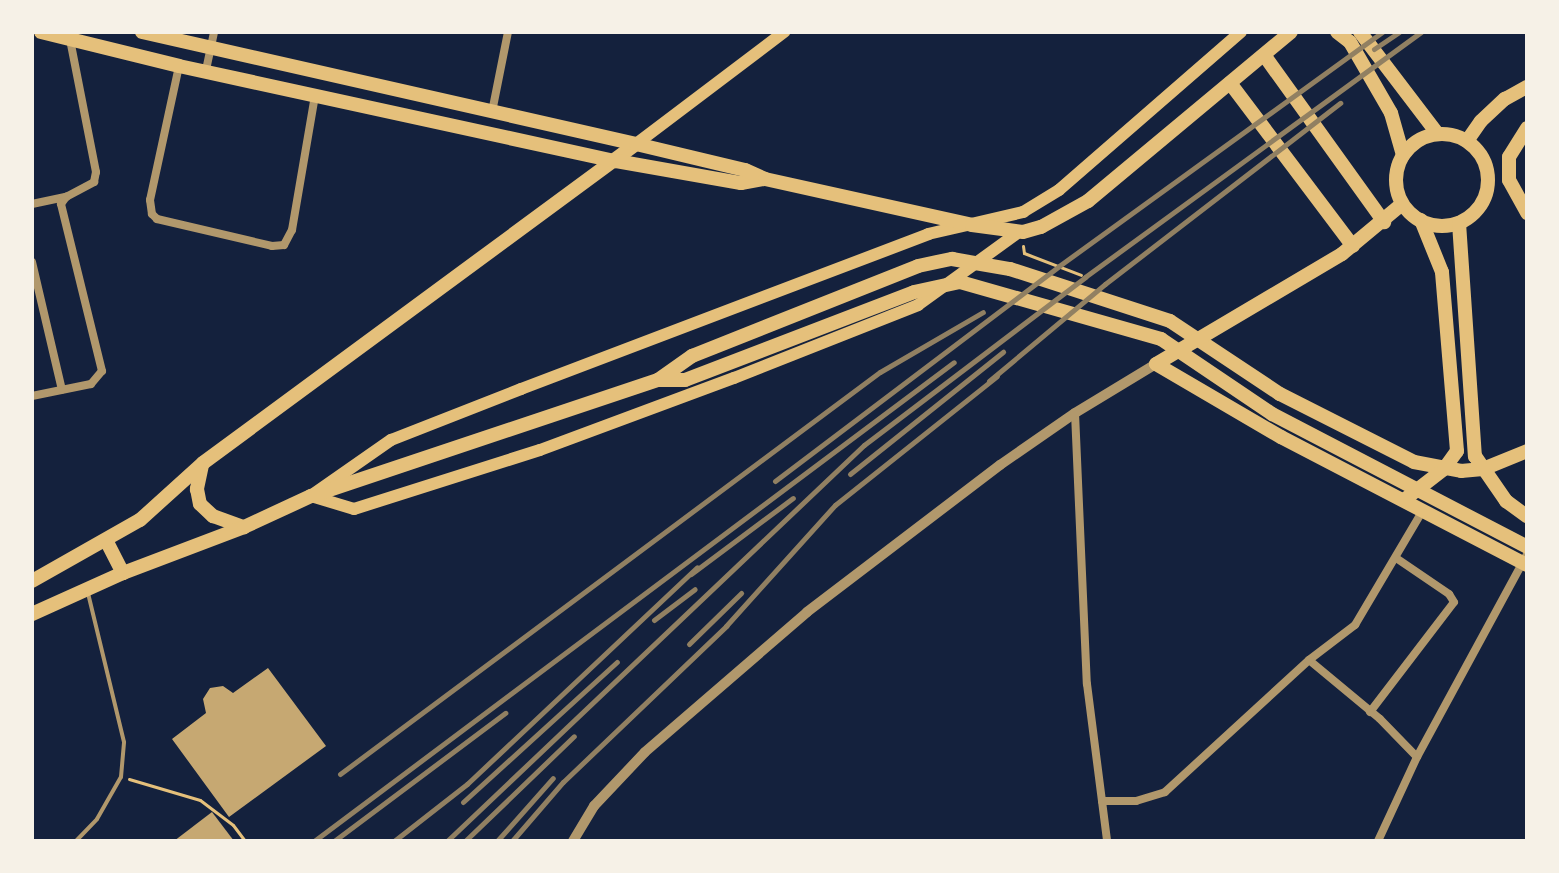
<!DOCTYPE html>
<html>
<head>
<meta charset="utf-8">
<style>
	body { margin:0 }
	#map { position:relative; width:1559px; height:873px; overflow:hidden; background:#14213d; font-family:Jost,sans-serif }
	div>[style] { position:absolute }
	.building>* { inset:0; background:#c6a872 }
	.path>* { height:3px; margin:-1.5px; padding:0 1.5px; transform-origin:1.5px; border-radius:1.5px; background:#e5c07b }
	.service>* { height:4px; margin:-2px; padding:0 2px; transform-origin:2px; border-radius:2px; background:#b1986c }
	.minor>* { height:8px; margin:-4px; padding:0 4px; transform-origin:4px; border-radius:4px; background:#b1986c }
	.tertiary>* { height:10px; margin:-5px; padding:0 5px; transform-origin:5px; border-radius:5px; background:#b1986c }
	.secondary>* { height:12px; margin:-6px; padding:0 6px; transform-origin:6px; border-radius:6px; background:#e5c07b }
	.primary>* { height:14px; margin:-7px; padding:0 7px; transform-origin:7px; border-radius:7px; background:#e5c07b }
	.trunk>* { height:14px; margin:-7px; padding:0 7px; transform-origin:7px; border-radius:7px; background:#e5c07b }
	.trunk>.ring { margin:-7px; padding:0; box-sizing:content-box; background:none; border:14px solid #e5c07b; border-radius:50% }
	.rail>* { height:5px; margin:-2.5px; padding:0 2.5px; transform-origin:2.5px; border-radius:2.5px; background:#918062 }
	span { translate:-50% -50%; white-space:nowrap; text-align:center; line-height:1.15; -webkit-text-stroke:8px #f6f1e7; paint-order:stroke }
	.frame { position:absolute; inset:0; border:34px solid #f6f1e7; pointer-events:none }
</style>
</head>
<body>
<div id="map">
	<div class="building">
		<div style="clip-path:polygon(268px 668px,326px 746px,229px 817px,172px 739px,206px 713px,203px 699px,210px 688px,223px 686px,233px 693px)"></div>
		<div style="clip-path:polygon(212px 812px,234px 841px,174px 841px)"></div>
	</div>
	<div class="path">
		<div style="left:1023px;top:246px;width:7px;rotate:82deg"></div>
		<div style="left:1024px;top:253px;width:61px;rotate:21.1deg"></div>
		<div style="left:129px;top:779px;width:74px;rotate:16.5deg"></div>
		<div style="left:200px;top:800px;width:41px;rotate:37.1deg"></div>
		<div style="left:233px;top:825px;width:20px;rotate:53deg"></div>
	</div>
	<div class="service">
		<div style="left:76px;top:841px;width:30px;rotate:-46deg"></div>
		<div style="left:97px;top:819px;width:48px;rotate:-60.3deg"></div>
		<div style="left:121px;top:777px;width:35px;rotate:-85deg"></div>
		<div style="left:124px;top:742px;width:153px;rotate:-103.6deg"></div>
	</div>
	<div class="minor">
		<div style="left:179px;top:66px;width:137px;rotate:102.2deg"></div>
		<div style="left:150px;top:200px;width:14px;rotate:82deg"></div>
		<div style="left:152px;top:214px;width:7px;rotate:45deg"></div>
		<div style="left:157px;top:219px;width:118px;rotate:13.2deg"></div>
		<div style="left:272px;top:246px;width:12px;rotate:-5deg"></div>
		<div style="left:284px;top:245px;width:17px;rotate:-62deg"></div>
		<div style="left:292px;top:230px;width:137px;rotate:-80.3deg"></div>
		<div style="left:206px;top:70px;width:39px;rotate:-78deg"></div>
		<div style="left:492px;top:112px;width:82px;rotate:-78.7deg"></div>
		<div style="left:32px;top:204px;width:35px;rotate:-12deg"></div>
		<div style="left:32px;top:262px;width:131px;rotate:76.8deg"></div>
		<div style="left:32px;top:396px;width:60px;rotate:-11.5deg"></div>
		<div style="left:91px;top:384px;width:17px;rotate:-50deg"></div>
		<div style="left:102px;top:371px;width:172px;rotate:-103.8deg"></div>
		<div style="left:61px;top:204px;width:9px;rotate:-54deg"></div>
		<div style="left:66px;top:197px;width:32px;rotate:-28deg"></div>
		<div style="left:94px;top:182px;width:10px;rotate:-79deg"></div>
		<div style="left:96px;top:172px;width:136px;rotate:-101.1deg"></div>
		<div style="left:1075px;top:413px;width:271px;rotate:87.5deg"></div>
		<div style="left:1087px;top:684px;width:158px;rotate:82.7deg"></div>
		<div style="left:1309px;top:660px;width:92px;rotate:39.7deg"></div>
		<div style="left:1380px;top:719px;width:53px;rotate:45.8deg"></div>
		<div style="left:1370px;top:712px;width:138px;rotate:-52.6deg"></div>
		<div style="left:1454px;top:602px;width:9px;rotate:-122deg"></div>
		<div style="left:1449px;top:594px;width:64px;rotate:-145.8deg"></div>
		<div style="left:1102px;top:801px;width:34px"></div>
		<div style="left:1136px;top:801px;width:30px;rotate:-17deg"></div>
		<div style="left:1165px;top:792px;width:195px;rotate:-42.5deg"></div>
		<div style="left:1309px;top:660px;width:58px;rotate:-37.3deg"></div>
		<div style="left:1355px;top:625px;width:134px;rotate:-59.4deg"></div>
		<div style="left:1378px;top:841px;width:93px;rotate:-65.1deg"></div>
		<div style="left:1417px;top:757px;width:231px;rotate:-61.5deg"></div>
	</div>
	<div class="tertiary">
		<div style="left:573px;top:841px;width:41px;rotate:-59deg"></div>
		<div style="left:594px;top:806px;width:74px;rotate:-46.6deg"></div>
		<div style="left:645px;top:752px;width:214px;rotate:-40.8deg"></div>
		<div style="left:807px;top:612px;width:243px;rotate:-37.3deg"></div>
		<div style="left:1000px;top:465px;width:91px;rotate:-34.7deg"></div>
		<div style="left:1075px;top:413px;width:95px;rotate:-31.2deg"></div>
	</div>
	<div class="secondary">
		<div style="left:636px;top:144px;width:186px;rotate:-37.1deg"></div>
		<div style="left:315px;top:493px;width:93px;rotate:-34.9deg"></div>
		<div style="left:391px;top:440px;width:140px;rotate:-21.4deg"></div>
		<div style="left:521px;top:389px;width:436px;rotate:-20.8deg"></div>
		<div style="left:928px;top:234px;width:98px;rotate:-13deg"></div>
		<div style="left:1023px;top:212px;width:42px;rotate:-31.4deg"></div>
		<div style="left:1059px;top:190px;width:241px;rotate:-41deg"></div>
		<div style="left:311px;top:496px;width:45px;rotate:16.8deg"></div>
		<div style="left:354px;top:509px;width:195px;rotate:-17.6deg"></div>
		<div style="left:540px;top:450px;width:207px;rotate:-20.4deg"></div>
		<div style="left:734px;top:378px;width:198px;rotate:-21.6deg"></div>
		<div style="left:918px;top:305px;width:125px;rotate:-35.9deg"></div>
	</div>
	<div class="primary">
		<div style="left:1509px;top:157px;width:23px;rotate:90deg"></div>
		<div style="left:1509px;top:180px;width:38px;rotate:61deg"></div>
		<div style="left:658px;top:380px;width:27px"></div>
		<div style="left:685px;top:380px;width:245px;rotate:-21deg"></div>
		<div style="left:914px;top:292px;width:47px;rotate:-12.3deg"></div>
		<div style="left:960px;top:282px;width:209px;rotate:15.8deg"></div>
		<div style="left:1161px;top:339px;width:134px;rotate:34deg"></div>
		<div style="left:1272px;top:414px;width:288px;rotate:27.5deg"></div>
		<div style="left:202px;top:465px;width:25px;rotate:102deg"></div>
		<div style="left:197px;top:489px;width:15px;rotate:79deg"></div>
		<div style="left:200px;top:504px;width:18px;rotate:43deg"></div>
		<div style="left:213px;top:516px;width:33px;rotate:20deg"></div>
		<div style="left:107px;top:542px;width:35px;rotate:63deg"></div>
		<div style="left:32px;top:581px;width:124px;rotate:-29.5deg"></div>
		<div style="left:140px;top:520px;width:85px;rotate:-42.1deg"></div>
		<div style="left:203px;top:463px;width:538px;rotate:-36.38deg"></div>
		<div style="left:32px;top:614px;width:100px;rotate:-24.3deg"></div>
		<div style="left:123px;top:573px;width:129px;rotate:-20.8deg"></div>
		<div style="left:244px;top:527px;width:74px;rotate:-24.8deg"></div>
		<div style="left:311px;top:496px;width:366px;rotate:-18.5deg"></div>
		<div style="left:658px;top:380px;width:42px;rotate:-35.2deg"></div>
		<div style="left:692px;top:356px;width:243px;rotate:-21.7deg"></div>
		<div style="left:918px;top:266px;width:35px;rotate:-12deg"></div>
		<div style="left:952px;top:259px;width:59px;rotate:9.8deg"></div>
		<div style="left:1010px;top:269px;width:168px;rotate:18deg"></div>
		<div style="left:1170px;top:321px;width:132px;rotate:33.6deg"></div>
		<div style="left:1280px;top:394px;width:150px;rotate:26.9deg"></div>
		<div style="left:1414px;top:462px;width:48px;rotate:10.8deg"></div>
		<div style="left:1461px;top:471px;width:22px;rotate:-5deg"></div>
		<div style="left:1483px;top:469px;width:48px;rotate:-22.2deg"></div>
	</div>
	<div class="trunk">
		<div style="left:41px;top:32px;width:142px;rotate:13.8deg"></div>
		<div style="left:179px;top:66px;width:447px;rotate:12.3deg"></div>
		<div style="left:616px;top:161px;width:127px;rotate:10deg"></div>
		<div style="left:741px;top:183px;width:23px;rotate:-10deg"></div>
		<div style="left:142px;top:32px;width:507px;rotate:12.77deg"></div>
		<div style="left:636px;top:144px;width:112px;rotate:13.4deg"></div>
		<div style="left:745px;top:170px;width:22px;rotate:24deg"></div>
		<div style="left:765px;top:179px;width:212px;rotate:12.5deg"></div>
		<div style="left:972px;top:225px;width:51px;rotate:7.8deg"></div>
		<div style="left:1023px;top:232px;width:19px;rotate:-16deg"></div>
		<div style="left:1041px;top:227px;width:54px;rotate:-29deg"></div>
		<div style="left:1088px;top:201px;width:264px;rotate:-39.8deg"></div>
		<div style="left:1337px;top:32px;width:16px;rotate:38deg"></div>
		<div style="left:1350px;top:42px;width:82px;rotate:60deg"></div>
		<div style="left:1391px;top:113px;width:44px;rotate:74.1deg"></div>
		<div style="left:1360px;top:32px;width:127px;rotate:52.7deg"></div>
		<div style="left:1264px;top:55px;width:206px;rotate:54.3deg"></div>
		<div style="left:1230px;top:83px;width:204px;rotate:53deg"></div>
		<div class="ring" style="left:1396px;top:134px;width:78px;height:78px"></div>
		<div style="left:1467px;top:141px;width:24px;rotate:-55deg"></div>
		<div style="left:1481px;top:121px;width:33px;rotate:-43deg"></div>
		<div style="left:1505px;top:99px;width:25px;rotate:-29deg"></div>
		<div style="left:1509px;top:157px;width:34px;rotate:-58deg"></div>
		<div style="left:1402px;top:204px;width:78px;rotate:140.2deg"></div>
		<div style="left:1342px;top:254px;width:216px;rotate:149.4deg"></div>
		<div style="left:1156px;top:364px;width:145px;rotate:30.3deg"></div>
		<div style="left:1281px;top:437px;width:277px;rotate:27.5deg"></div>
		<div style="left:1459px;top:223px;width:234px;rotate:86.1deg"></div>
		<div style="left:1475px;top:456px;width:55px;rotate:55.4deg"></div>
		<div style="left:1506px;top:501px;width:26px;rotate:36deg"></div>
		<div style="left:1404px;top:500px;width:51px;rotate:-37.8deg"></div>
		<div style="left:1444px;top:469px;width:22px;rotate:-54deg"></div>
		<div style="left:1457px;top:451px;width:180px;rotate:-94.8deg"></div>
		<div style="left:1442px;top:272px;width:56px;rotate:-112deg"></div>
	</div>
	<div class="rail">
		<div style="left:1374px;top:49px;width:30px;rotate:-34deg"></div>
		<div style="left:989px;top:381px;width:151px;rotate:-39.9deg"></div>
		<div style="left:1105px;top:284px;width:297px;rotate:-37.6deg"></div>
		<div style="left:850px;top:474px;width:196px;rotate:-38.6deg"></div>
		<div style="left:775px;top:481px;width:356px;rotate:-37.1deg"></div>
		<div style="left:1059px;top:266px;width:399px;rotate:-35.9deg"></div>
		<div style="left:691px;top:574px;width:127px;rotate:-36.7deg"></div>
		<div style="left:654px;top:620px;width:51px;rotate:-37.1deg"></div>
		<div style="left:689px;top:644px;width:73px;rotate:-44.4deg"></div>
		<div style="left:340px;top:774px;width:673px;rotate:-36.67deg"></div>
		<div style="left:880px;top:372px;width:119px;rotate:-30.2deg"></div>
		<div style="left:463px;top:802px;width:208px;rotate:-42.3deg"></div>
		<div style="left:314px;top:841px;width:799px;rotate:-36.81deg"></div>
		<div style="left:334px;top:841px;width:214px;rotate:-36.8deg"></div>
		<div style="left:394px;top:841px;width:93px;rotate:-38deg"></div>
		<div style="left:467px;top:784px;width:316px;rotate:-43.3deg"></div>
		<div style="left:447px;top:841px;width:575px;rotate:-43.52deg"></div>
		<div style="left:864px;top:445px;width:278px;rotate:-37.2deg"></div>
		<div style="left:1085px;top:277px;width:416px;rotate:-36.1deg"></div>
		<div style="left:465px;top:841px;width:151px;rotate:-43.9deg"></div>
		<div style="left:497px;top:841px;width:84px;rotate:-48.4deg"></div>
		<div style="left:512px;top:841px;width:78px;rotate:-49.2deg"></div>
		<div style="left:563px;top:782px;width:226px;rotate:-43.7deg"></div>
		<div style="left:726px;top:626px;width:163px;rotate:-48deg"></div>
		<div style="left:835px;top:505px;width:207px;rotate:-38.5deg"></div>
	</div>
	<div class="frame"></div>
</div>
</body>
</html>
